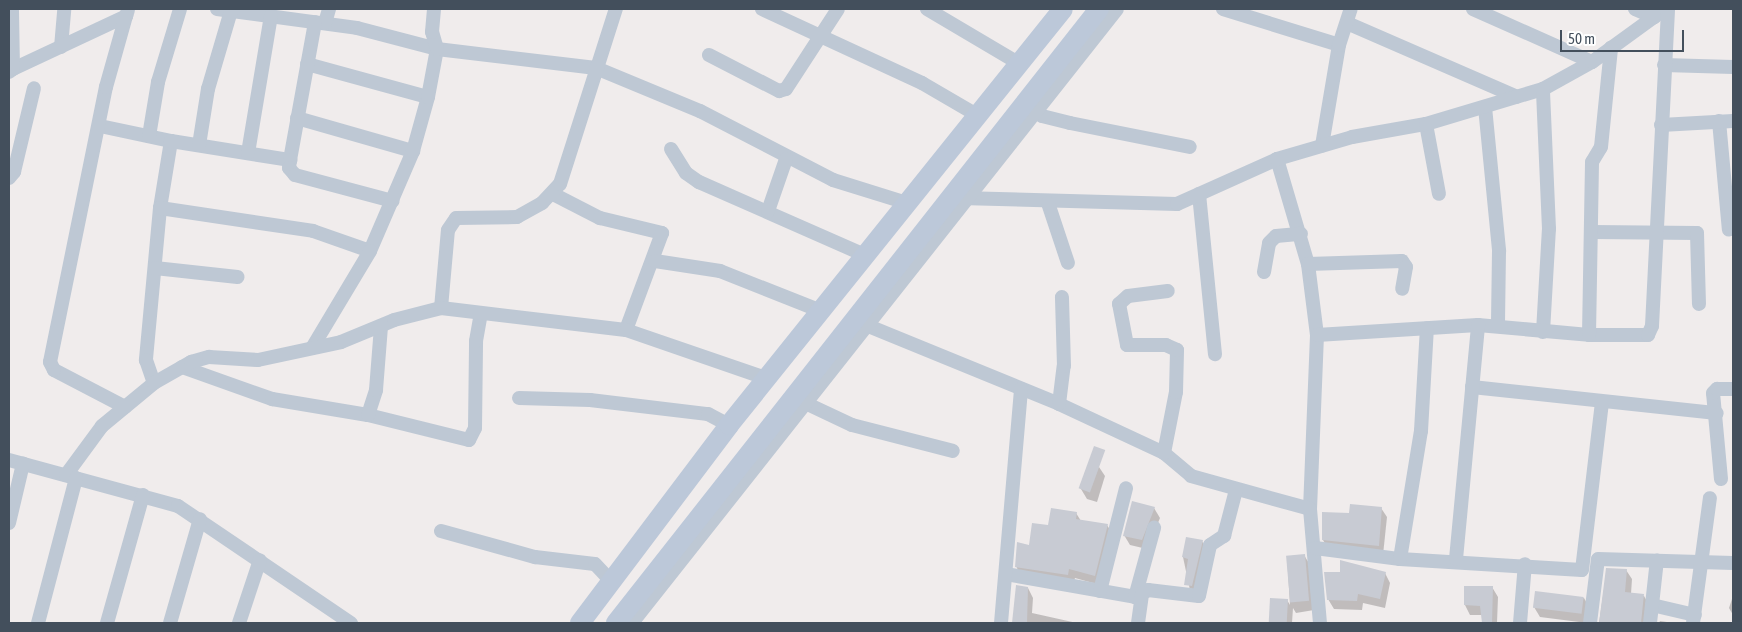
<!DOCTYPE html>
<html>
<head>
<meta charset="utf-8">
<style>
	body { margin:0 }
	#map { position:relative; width:1742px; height:632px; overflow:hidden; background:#f0ecec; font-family:"Asap Condensed",sans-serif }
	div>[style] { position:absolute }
	.shadow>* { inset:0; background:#0003 }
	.building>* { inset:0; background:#c8cbd3; transform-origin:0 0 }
	.minor>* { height:14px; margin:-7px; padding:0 7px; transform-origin:7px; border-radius:7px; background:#bec8d4 }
	.secondary>* { height:20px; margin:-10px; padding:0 10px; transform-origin:10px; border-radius:10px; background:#bcc8d9 }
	span { translate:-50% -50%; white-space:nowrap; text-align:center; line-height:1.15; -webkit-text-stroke:5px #fff; paint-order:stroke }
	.frame { position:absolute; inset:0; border:10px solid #434f5c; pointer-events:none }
	.scale { position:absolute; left:1560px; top:30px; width:124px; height:22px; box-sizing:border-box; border:2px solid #434f5c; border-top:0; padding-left:6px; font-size:15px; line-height:18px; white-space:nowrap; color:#434f5c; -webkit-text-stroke:4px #fff; paint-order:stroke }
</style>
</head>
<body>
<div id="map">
	<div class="shadow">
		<div style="clip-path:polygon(1099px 467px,1105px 476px,1097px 502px,1087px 499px,1081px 489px)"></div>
		<div style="clip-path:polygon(1154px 508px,1160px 518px,1147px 549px,1130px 545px,1124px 535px)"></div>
		<div style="clip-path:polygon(1381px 508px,1387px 517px,1383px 555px,1328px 549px,1323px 540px,1350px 515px)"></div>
		<div style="clip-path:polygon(1076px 513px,1081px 521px,1107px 525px,1113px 535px,1100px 585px,1075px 578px,1073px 584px,1021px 576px,1016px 566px,1030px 546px,1049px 527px)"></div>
		<div style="clip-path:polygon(1202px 541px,1207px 551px,1197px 595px,1191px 595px,1183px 557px)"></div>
		<div style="clip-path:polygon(1304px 555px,1310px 565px,1314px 610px,1296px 613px,1293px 608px,1292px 623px,1270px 623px,1271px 599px,1287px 600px,1290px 605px,1287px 557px)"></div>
		<div style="clip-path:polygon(1607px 569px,1626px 570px,1632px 579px,1631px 594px,1644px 596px,1649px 605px,1649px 623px,1599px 623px)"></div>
		<div style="clip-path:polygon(1385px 573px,1390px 583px,1385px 608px,1363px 603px,1362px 610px,1334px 609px,1328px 599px)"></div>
		<div style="clip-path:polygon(1017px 586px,1028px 588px,1033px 598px,1032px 613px,1077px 623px,1013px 623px)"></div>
		<div style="clip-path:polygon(1465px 587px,1492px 587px,1498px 597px,1497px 623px,1483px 623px,1482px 615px,1470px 615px,1465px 605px)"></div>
		<div style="clip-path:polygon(1733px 596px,1733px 615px,1729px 608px)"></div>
		<div style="clip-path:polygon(1584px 598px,1589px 607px,1587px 623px,1540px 617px,1534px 607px)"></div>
		<div style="clip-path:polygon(1660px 621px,1674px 623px,1675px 623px,1659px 623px)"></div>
	</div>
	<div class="building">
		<div style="left:1094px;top:446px;width:12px;height:45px;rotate:20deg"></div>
		<div style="clip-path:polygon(1132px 501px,1155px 507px,1142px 540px,1123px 536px)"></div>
		<div style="clip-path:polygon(1350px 504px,1382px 507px,1379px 546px,1322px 540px,1322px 512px,1349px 513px)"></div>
		<div style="clip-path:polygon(1051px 508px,1077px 512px,1076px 519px,1108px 524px,1095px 576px,1069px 569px,1068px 575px,1015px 567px,1017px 542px,1029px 545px,1032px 523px,1048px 525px)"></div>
		<div style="clip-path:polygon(1186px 537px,1203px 540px,1192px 586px,1184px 585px,1188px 559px,1182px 557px)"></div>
		<div style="left:1305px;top:554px;width:47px;height:19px;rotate:85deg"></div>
		<div style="clip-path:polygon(1340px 560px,1386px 572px,1380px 599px,1358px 594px,1357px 601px,1327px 600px,1324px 572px,1340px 572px)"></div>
		<div style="clip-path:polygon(1606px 568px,1627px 569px,1625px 592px,1644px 594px,1641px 623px,1599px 623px)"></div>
		<div style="clip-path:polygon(1016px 585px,1028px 587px,1027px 623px,1012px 623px)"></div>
		<div style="clip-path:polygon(1464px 586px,1493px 586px,1492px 623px,1482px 623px,1480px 606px,1464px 605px)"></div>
		<div style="left:1535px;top:591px;width:49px;height:17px;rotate:7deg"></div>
		<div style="left:1270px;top:598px;width:18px;height:24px;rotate:3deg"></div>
	</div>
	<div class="minor">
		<div style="left:217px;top:9px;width:141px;rotate:7.7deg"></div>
		<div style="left:357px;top:28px;width:83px;rotate:14.7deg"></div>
		<div style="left:437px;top:49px;width:160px;rotate:6.8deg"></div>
		<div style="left:596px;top:68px;width:113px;rotate:22.5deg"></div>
		<div style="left:700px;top:111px;width:150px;rotate:27.4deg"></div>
		<div style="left:833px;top:180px;width:77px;rotate:17.3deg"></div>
		<div style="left:762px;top:9px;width:176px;rotate:24.8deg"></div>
		<div style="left:922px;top:83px;width:64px;rotate:30.2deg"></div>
		<div style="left:927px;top:9px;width:108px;rotate:30.6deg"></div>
		<div style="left:1223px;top:9px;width:121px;rotate:17.2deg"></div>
		<div style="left:1339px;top:45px;width:102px;rotate:99.6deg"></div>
		<div style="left:1473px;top:9px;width:130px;rotate:24deg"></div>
		<div style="left:1635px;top:9px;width:21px;rotate:23deg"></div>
		<div style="left:325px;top:23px;width:15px;rotate:-74deg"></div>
		<div style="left:1347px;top:23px;width:185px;rotate:23.5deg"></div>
		<div style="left:1339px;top:45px;width:38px;rotate:-72deg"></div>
		<div style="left:61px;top:47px;width:38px;rotate:-85deg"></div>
		<div style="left:709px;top:55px;width:79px;rotate:27.2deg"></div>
		<div style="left:779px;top:91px;width:7px;rotate:-16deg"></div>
		<div style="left:786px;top:89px;width:95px;rotate:-57deg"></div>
		<div style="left:307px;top:64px;width:125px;rotate:15.3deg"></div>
		<div style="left:1664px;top:65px;width:69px;rotate:1.7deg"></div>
		<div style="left:13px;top:69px;width:125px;rotate:-25.1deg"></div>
		<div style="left:126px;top:16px;width:6px;rotate:-72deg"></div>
		<div style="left:9px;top:72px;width:5px;rotate:-37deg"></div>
		<div style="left:13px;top:69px;width:60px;rotate:-91deg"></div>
		<div style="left:1030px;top:107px;width:15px;rotate:37deg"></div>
		<div style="left:1042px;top:116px;width:29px;rotate:14deg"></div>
		<div style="left:1070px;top:123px;width:122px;rotate:11.3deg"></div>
		<div style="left:1485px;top:107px;width:145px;rotate:84.4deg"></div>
		<div style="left:1499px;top:251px;width:75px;rotate:90.8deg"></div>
		<div style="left:297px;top:118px;width:121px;rotate:15.9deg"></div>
		<div style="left:1719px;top:121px;width:109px;rotate:84.8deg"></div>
		<div style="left:1426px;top:124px;width:71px;rotate:79.5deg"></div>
		<div style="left:1661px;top:125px;width:72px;rotate:-3.2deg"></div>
		<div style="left:100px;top:126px;width:73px;rotate:11.9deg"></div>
		<div style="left:171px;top:141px;width:68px;rotate:99.3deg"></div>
		<div style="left:160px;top:208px;width:153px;rotate:95.3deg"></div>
		<div style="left:146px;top:360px;width:24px;rotate:71deg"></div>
		<div style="left:149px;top:136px;width:55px;rotate:-80.5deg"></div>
		<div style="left:158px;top:82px;width:76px;rotate:-73.2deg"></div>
		<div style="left:171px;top:141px;width:121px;rotate:9.1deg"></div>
		<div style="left:290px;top:160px;width:140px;rotate:-79.7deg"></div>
		<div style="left:199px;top:145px;width:57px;rotate:-80.9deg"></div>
		<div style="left:208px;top:89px;width:81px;rotate:-73.6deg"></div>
		<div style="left:671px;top:149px;width:28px;rotate:58deg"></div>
		<div style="left:686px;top:173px;width:16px;rotate:35deg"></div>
		<div style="left:699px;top:182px;width:184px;rotate:23.8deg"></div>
		<div style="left:248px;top:153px;width:139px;rotate:-80.5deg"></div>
		<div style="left:1277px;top:159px;width:109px;rotate:73.6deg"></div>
		<div style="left:1308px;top:264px;width:72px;rotate:82.8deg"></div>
		<div style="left:1317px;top:335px;width:174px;rotate:92.3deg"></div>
		<div style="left:1310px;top:509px;width:114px;rotate:85deg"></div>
		<div style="left:290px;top:160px;width:8px;rotate:97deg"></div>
		<div style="left:289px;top:168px;width:9px;rotate:49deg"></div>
		<div style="left:295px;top:175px;width:101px;rotate:14.9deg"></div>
		<div style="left:9px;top:178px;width:8px;rotate:-50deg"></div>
		<div style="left:14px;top:172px;width:86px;rotate:-76.6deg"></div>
		<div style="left:553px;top:194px;width:53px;rotate:27.1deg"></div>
		<div style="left:600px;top:218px;width:64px;rotate:13.6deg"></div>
		<div style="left:662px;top:233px;width:103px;rotate:110.4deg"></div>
		<div style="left:1199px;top:194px;width:161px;rotate:84.3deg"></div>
		<div style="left:960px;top:198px;width:217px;rotate:1.6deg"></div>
		<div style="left:1177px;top:204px;width:110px;rotate:-24.2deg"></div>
		<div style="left:1277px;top:159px;width:78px;rotate:-16.3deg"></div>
		<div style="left:1352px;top:137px;width:75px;rotate:-10deg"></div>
		<div style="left:1426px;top:124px;width:122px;rotate:-16.7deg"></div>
		<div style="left:1543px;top:89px;width:56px;rotate:-28.9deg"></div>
		<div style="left:1592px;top:62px;width:90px;rotate:-36deg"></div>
		<div style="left:1048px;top:203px;width:63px;rotate:71.6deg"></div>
		<div style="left:160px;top:208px;width:155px;rotate:8.5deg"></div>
		<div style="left:313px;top:231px;width:60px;rotate:19.3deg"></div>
		<div style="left:370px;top:251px;width:109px;rotate:-66.7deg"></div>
		<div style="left:413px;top:151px;width:56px;rotate:-74.5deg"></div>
		<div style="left:428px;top:97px;width:49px;rotate:-79.4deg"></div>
		<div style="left:437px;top:49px;width:18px;rotate:-106deg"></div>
		<div style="left:432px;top:32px;width:23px;rotate:-85deg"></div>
		<div style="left:768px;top:211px;width:55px;rotate:-70.9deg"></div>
		<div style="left:1592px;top:232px;width:105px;rotate:0.5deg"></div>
		<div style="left:1697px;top:233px;width:71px;rotate:88.4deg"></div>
		<div style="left:655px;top:261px;width:66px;rotate:8.7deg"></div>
		<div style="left:720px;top:271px;width:109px;rotate:21.6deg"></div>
		<div style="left:1308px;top:264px;width:94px;rotate:-1.8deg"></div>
		<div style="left:1402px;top:261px;width:7px;rotate:56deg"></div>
		<div style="left:1406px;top:267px;width:22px;rotate:100deg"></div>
		<div style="left:155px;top:268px;width:83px;rotate:6.2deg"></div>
		<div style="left:1264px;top:272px;width:29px;rotate:-80deg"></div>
		<div style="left:1269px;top:243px;width:10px;rotate:-45deg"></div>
		<div style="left:1276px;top:236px;width:25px;rotate:-5deg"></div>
		<div style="left:441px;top:308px;width:78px;rotate:-84.9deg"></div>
		<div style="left:448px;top:230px;width:14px;rotate:-56deg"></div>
		<div style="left:456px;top:218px;width:61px;rotate:-0.9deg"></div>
		<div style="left:517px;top:217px;width:29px;rotate:-29deg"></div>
		<div style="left:542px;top:203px;width:26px;rotate:-47deg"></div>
		<div style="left:560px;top:184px;width:184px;rotate:-72.3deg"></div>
		<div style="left:861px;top:323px;width:214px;rotate:22.2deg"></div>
		<div style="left:1059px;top:404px;width:116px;rotate:25deg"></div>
		<div style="left:1164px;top:453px;width:35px;rotate:40deg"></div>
		<div style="left:1191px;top:476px;width:123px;rotate:15.5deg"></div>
		<div style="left:1543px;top:332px;width:103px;rotate:-86.7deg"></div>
		<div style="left:1549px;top:229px;width:140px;rotate:-92.5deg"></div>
		<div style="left:1317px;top:335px;width:161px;rotate:-3.6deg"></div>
		<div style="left:1478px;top:325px;width:111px;rotate:5.1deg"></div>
		<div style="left:1589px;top:335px;width:59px"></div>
		<div style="left:1648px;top:335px;width:10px;rotate:-66deg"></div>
		<div style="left:1652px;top:326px;width:317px;rotate:-87.1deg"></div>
		<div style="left:1589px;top:335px;width:173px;rotate:-89deg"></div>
		<div style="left:1592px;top:162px;width:17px;rotate:-59deg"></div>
		<div style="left:1601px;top:147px;width:100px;rotate:-84.2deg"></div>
		<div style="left:312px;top:348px;width:113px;rotate:-59.1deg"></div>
		<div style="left:182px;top:367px;width:96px;rotate:19.6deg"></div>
		<div style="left:272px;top:399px;width:97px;rotate:9.5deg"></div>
		<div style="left:368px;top:415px;width:104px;rotate:13.9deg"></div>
		<div style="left:469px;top:440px;width:13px;rotate:-63deg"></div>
		<div style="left:475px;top:428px;width:87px;rotate:-89.3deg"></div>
		<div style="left:476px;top:341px;width:28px;rotate:-80deg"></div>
		<div style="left:1472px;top:387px;width:246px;rotate:6.1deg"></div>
		<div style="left:519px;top:398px;width:71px;rotate:1.6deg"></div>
		<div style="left:590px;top:400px;width:119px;rotate:6.8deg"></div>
		<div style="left:708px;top:414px;width:24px;rotate:28deg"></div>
		<div style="left:801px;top:401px;width:56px;rotate:25.2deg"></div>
		<div style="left:852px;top:425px;width:104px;rotate:14.4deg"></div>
		<div style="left:1059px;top:404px;width:38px;rotate:-83deg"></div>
		<div style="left:1064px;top:366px;width:69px;rotate:-91.7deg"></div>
		<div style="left:125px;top:407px;width:80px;rotate:-152.5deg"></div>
		<div style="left:54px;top:370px;width:9px;rotate:-117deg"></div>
		<div style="left:50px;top:362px;width:281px;rotate:-78.5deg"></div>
		<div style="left:106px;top:87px;width:74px;rotate:-74.3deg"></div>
		<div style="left:368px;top:415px;width:26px;rotate:-72deg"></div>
		<div style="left:376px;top:390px;width:64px;rotate:-85.5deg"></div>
		<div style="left:1164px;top:453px;width:62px;rotate:-78.9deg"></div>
		<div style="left:1176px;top:392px;width:42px;rotate:-88.6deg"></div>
		<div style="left:1177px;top:350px;width:12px;rotate:-156deg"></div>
		<div style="left:1166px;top:345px;width:39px;rotate:180deg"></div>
		<div style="left:1127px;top:345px;width:42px;rotate:-101deg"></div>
		<div style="left:1119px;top:304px;width:12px;rotate:-42deg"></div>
		<div style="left:1128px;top:296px;width:40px;rotate:-7.1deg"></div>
		<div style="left:9px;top:460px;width:175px;rotate:15.2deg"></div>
		<div style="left:178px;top:506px;width:209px;rotate:34.1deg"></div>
		<div style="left:66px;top:475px;width:61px;rotate:-53.7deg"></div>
		<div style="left:102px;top:426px;width:67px;rotate:-39.6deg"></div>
		<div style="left:154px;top:383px;width:43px;rotate:-29.6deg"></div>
		<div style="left:191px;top:362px;width:19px;rotate:-16deg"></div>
		<div style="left:209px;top:357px;width:49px;rotate:3.5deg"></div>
		<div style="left:258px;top:360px;width:85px;rotate:-12.2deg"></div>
		<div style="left:341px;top:342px;width:57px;rotate:-22.5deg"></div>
		<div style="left:394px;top:320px;width:49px;rotate:-14.3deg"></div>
		<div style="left:441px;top:308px;width:186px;rotate:6.8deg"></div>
		<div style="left:626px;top:330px;width:150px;rotate:19deg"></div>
		<div style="left:1721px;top:479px;width:86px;rotate:-95.3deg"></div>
		<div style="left:1713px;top:393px;width:6px;rotate:-45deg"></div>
		<div style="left:1717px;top:389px;width:16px"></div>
		<div style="left:9px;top:523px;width:61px;rotate:-76.7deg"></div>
		<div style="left:441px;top:531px;width:98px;rotate:15.5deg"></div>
		<div style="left:535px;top:557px;width:60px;rotate:6.7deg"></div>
		<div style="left:595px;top:564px;width:22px;rotate:47deg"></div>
		<div style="left:1315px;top:548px;width:86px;rotate:7.4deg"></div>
		<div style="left:1400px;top:559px;width:182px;rotate:3.5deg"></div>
		<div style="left:1582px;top:570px;width:168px;rotate:-83.2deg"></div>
		<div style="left:1400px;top:559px;width:130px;rotate:-80.7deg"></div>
		<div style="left:1421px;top:431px;width:103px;rotate:-86.7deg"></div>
		<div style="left:1456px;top:559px;width:235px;rotate:-84.6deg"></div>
		<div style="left:1006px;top:574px;width:131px;rotate:10.1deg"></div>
		<div style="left:1135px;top:597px;width:15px;rotate:-28deg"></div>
		<div style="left:1148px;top:590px;width:51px;rotate:6.7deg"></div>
		<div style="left:1199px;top:596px;width:52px;rotate:-77.8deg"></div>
		<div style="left:1210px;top:545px;width:17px;rotate:-33deg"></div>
		<div style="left:1224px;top:536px;width:48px;rotate:-75.4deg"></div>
		<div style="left:1100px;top:591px;width:106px;rotate:-75.8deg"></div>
		<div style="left:1135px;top:597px;width:72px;rotate:-74.6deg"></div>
		<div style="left:1652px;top:605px;width:44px;rotate:13.1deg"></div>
		<div style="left:38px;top:623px;width:150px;rotate:-75.3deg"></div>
		<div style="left:107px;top:623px;width:133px;rotate:-74.3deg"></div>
		<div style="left:170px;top:623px;width:108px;rotate:-73.9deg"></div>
		<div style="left:239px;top:623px;width:66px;rotate:-71.6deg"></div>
		<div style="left:632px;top:623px;width:782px;rotate:-51.69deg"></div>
		<div style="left:1001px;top:623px;width:235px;rotate:-85.1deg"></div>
		<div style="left:1138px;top:623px;width:30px;rotate:-82deg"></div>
		<div style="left:1520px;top:623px;width:59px;rotate:-85.2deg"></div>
		<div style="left:1590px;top:623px;width:64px;rotate:-82.9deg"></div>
		<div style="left:1598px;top:559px;width:135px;rotate:1.7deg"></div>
		<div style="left:1650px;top:623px;width:63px;rotate:-83.7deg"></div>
		<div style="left:1693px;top:623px;width:126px;rotate:-82.3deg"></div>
	</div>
	<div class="secondary">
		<div style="left:580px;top:623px;width:248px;rotate:-53deg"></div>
		<div style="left:729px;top:425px;width:533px;rotate:-51.24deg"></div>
		<div style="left:616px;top:623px;width:781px;rotate:-51.81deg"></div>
	</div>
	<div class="frame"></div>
	<div class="scale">50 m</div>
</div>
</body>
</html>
